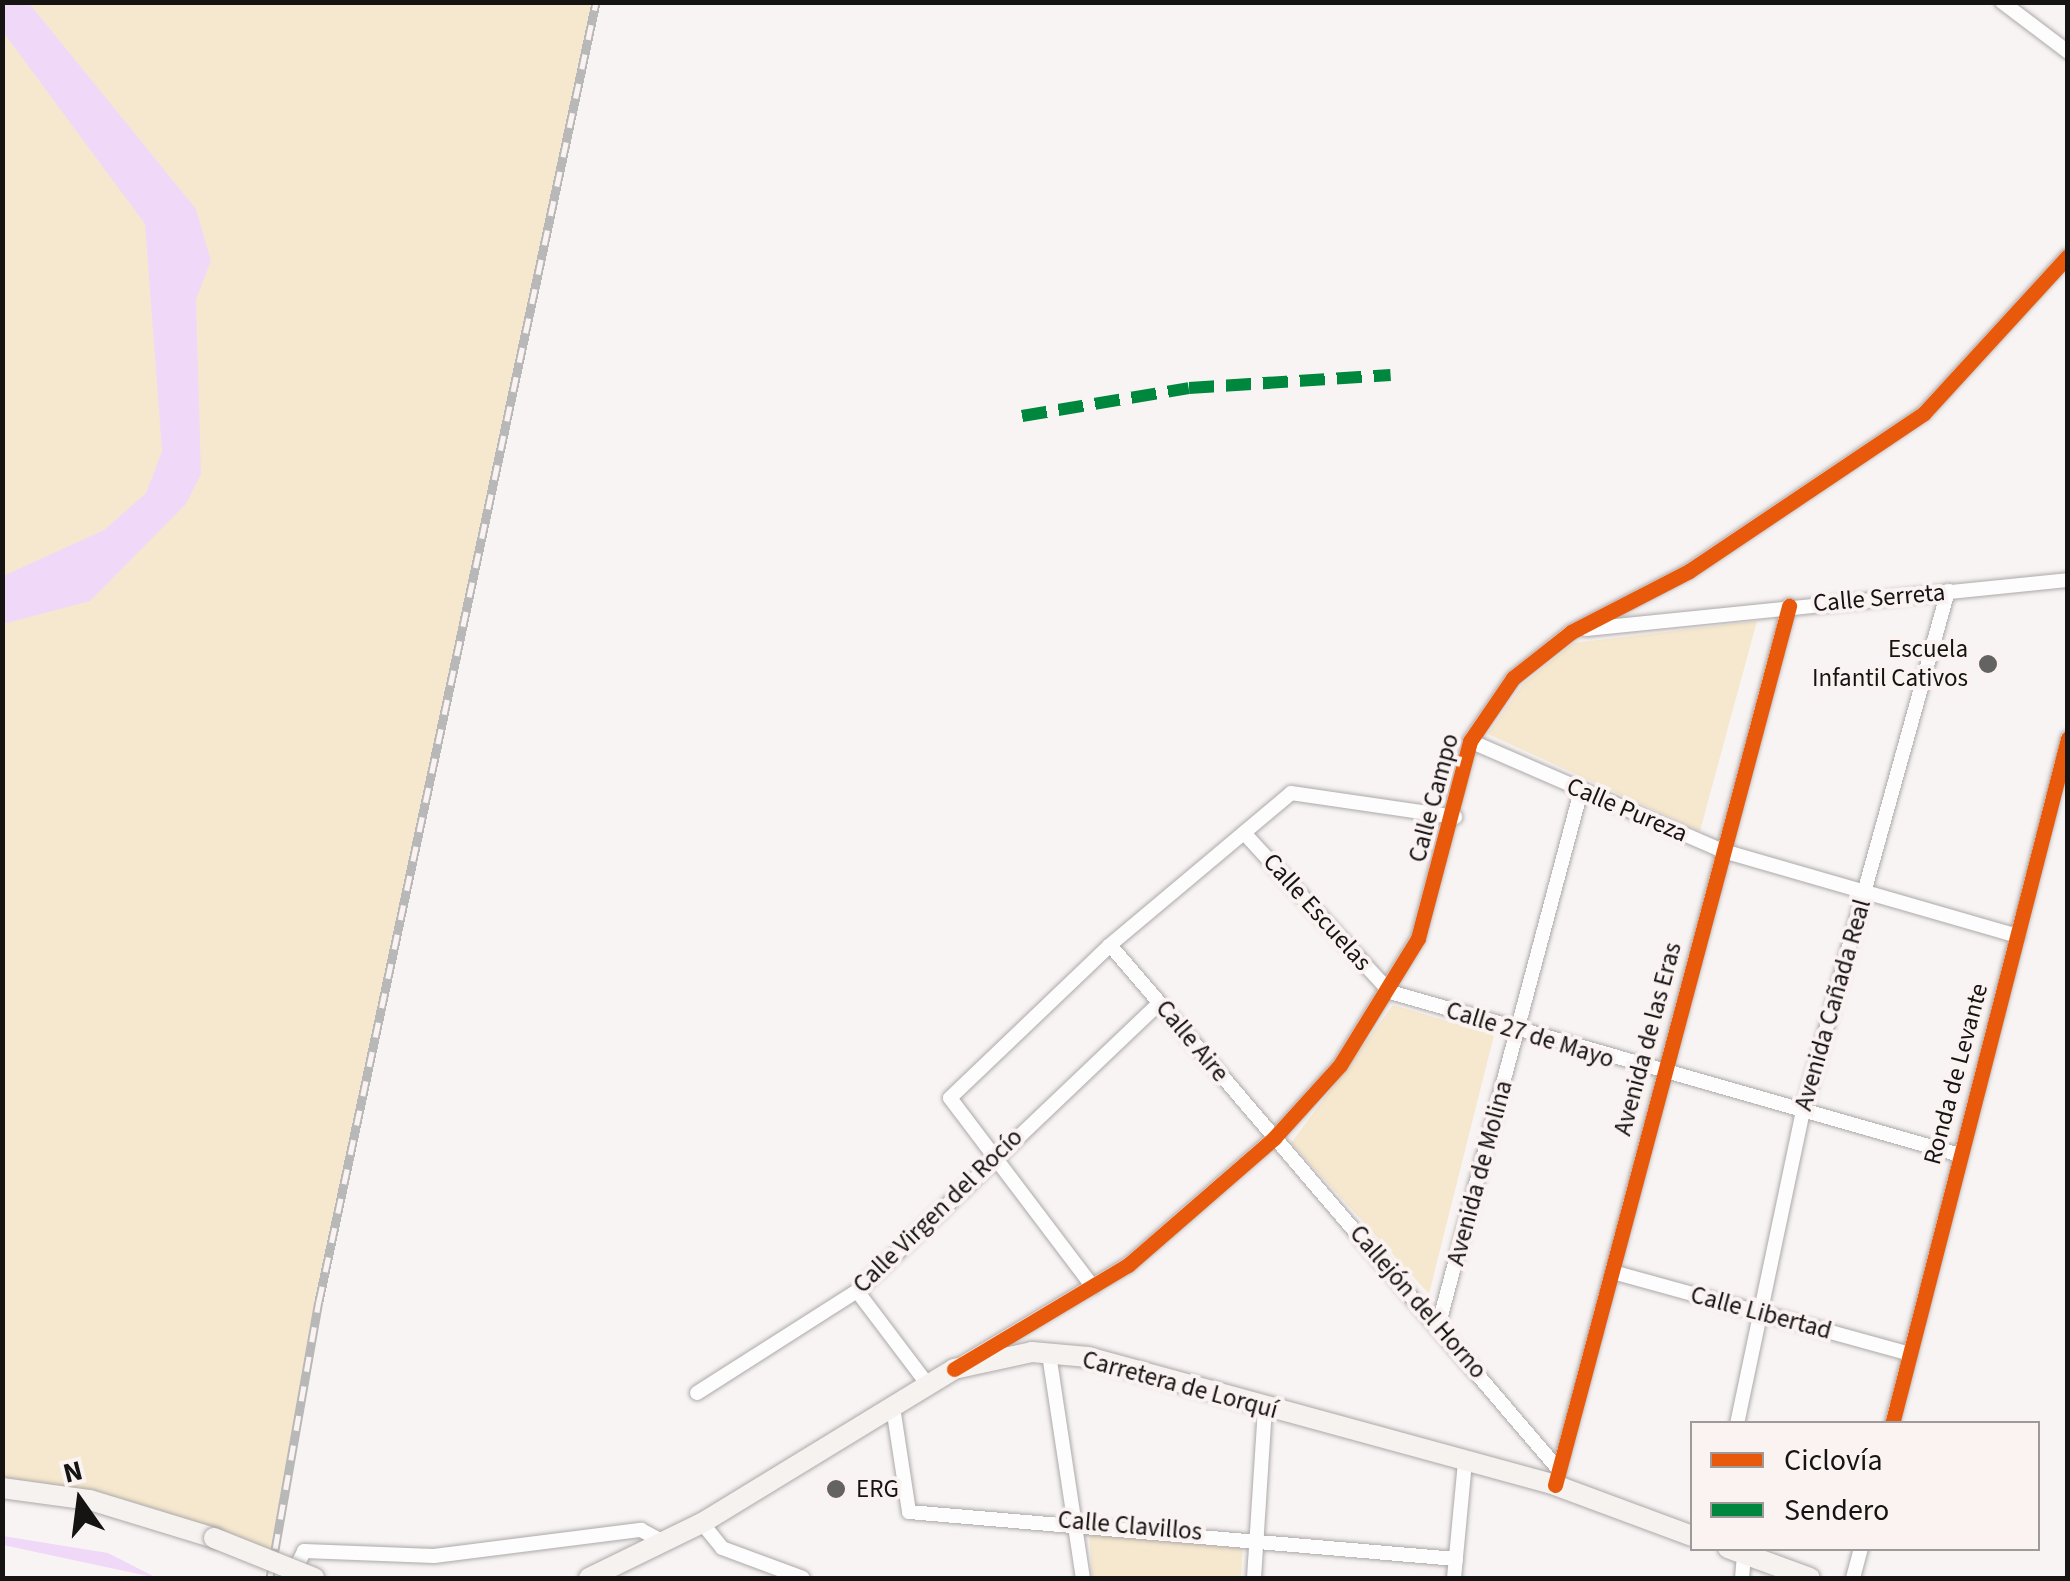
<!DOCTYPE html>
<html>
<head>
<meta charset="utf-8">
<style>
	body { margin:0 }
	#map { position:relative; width:2070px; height:1581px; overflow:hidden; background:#f9f4f4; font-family:"Source Sans 3",sans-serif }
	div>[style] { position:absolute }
	.green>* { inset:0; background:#f6e8ce }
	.water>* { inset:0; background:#f0d9f8 }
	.roads { filter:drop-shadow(0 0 2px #ada9a9) drop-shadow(0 0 2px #ada9a9) }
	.minor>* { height:14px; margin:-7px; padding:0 7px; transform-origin:7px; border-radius:7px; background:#fefdfd }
	.secondary>* { height:20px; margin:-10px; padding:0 10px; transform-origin:10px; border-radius:10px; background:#f6f2f0 }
	.rail>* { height:9px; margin-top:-4.5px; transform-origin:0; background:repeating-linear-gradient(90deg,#fbf2f2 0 15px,#b8b8b8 0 30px); box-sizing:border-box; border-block:2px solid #b8b8b8 }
	.bridges { filter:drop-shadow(0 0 2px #ada9a9) drop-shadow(0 0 2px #ada9a9) }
	.secondary-bridge>* { height:20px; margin:-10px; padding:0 10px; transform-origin:10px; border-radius:10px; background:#f6f2f0 }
	.quiet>* { height:12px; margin-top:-6px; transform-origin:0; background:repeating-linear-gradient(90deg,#00873e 0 25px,transparent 0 37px) }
	.cycleway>* { height:15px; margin:-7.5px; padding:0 7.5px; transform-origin:7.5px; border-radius:7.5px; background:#e8590c }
	.dots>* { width:28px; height:28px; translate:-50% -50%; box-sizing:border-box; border:5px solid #fbf2f2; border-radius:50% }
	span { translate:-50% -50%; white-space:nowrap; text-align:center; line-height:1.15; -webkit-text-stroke:8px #fbf2f2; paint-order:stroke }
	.street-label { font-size:25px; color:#161313 }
	.poi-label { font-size:25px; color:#161313 }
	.right { translate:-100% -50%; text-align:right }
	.left { translate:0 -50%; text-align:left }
	.frame { position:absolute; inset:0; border:5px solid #161313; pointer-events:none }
	.legend { position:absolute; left:1690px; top:1421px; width:350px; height:130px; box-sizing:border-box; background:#fbf2f2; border:2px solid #9f9999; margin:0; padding:12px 18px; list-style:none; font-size:30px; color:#161313 }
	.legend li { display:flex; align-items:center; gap:20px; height:50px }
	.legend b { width:50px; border:2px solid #9f9999 }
	.north { position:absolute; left:30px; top:1451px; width:100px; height:100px; -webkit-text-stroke:8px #fbf2f2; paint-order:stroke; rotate:346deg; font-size:28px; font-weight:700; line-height:40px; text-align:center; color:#161313 }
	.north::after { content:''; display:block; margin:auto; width:35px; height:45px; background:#161313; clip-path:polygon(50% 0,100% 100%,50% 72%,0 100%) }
</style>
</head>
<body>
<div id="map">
	<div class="green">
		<div style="clip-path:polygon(3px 3px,596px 3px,362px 1095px,273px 1562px,211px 1536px,3px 1488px)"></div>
		<div style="clip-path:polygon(1757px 621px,1700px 831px,1488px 734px,1523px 684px,1573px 643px)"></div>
		<div style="clip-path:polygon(1393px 1005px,1494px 1035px,1429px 1294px,1291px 1143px)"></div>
		<div style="clip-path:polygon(1089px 1529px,1243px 1543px,1241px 1578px,1092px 1578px)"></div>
	</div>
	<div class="water">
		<div style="clip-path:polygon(29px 3px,196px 209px,211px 261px,196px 299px,201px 474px,186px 504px,90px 601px,3px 624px,3px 576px,104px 530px,146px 493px,162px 451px,145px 224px,3px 32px,3px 3px)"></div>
		<div style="clip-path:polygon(3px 1536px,108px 1553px,157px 1578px,3px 1545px)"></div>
	</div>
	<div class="roads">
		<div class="minor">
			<div style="left:2002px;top:2px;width:83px;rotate:37.1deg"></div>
			<div style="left:1586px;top:629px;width:484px;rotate:-5.8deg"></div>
			<div style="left:1470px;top:741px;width:276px;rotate:23.5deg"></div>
			<div style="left:1723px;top:851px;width:307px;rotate:16.1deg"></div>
			<div style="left:1244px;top:833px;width:216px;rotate:47.4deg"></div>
			<div style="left:1390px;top:992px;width:593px;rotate:15.96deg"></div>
			<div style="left:1110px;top:945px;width:691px;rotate:49.46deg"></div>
			<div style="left:1613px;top:1272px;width:308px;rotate:15.4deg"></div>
			<div style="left:1093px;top:1287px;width:237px;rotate:-127.1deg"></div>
			<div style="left:950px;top:1098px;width:221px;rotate:-43.7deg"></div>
			<div style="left:1110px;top:945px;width:236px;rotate:-40deg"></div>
			<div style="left:1291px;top:793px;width:166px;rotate:8.3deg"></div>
			<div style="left:857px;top:1291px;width:118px;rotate:52.9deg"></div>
			<div style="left:1439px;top:1323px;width:551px;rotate:-75.06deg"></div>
			<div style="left:1049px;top:1354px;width:227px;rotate:81.4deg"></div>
			<div style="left:965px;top:1362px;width:190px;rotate:-30.8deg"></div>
			<div style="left:1128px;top:1265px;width:194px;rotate:-41deg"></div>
			<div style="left:1274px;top:1138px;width:98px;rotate:-47.9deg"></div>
			<div style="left:1340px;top:1065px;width:149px;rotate:-58.4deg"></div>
			<div style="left:1418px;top:938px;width:204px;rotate:-75.2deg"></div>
			<div style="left:1470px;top:741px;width:76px;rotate:-55.7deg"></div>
			<div style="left:1513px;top:678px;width:74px;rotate:-38.4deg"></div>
			<div style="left:1571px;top:632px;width:133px;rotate:-27.3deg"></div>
			<div style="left:1689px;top:571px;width:283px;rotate:-33.9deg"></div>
			<div style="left:1924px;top:413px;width:213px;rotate:-47.5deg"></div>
			<div style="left:697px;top:1393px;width:190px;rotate:-32.5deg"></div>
			<div style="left:857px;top:1291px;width:417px;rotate:-43.6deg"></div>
			<div style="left:893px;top:1407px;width:106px;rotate:81.3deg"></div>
			<div style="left:909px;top:1512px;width:549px;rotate:4.91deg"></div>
			<div style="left:1737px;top:1424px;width:319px;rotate:-78.1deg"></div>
			<div style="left:1803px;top:1112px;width:541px;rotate:-74.45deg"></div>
			<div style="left:1892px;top:1424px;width:708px;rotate:-75.61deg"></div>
			<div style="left:1555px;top:1485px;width:910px;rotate:-75.09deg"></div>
			<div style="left:702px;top:1523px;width:32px;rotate:51deg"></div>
			<div style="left:722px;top:1548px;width:86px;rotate:20.3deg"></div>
			<div style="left:291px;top:1578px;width:30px;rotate:-64deg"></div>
			<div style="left:304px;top:1551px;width:130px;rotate:2.2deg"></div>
			<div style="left:434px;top:1556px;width:209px;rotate:-7.2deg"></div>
			<div style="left:641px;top:1530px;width:27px;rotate:28deg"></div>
			<div style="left:1254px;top:1578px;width:171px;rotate:-86.3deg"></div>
			<div style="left:1454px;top:1578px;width:118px;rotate:-84.6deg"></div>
			<div style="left:1742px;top:1578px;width:24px;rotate:-85deg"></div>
			<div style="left:1853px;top:1578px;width:31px;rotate:-75deg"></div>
		</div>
		<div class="secondary">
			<div style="left:2px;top:1488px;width:89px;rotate:7.8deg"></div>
			<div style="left:90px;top:1500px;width:130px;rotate:17deg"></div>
			<div style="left:1728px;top:1548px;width:87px;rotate:20.1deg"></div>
			<div style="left:589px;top:1578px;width:126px;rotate:-26deg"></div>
			<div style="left:702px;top:1523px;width:295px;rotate:-31.4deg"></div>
			<div style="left:954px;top:1369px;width:80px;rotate:-12.3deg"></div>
			<div style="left:1032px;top:1352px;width:56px;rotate:5.1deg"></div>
			<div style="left:1088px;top:1357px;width:484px;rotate:15.3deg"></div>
			<div style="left:1555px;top:1485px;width:146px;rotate:20.4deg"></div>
		</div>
	</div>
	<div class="rail">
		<div style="left:270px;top:1578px;width:281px;rotate:-80deg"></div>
		<div style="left:319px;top:1301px;width:1328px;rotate:-77.96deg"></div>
	</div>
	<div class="bridges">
		<div class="secondary-bridge">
			<div style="left:214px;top:1538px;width:108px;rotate:21.8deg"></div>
		</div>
	</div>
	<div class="quiet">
		<div style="left:1022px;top:416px;width:169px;rotate:-9.5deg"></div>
		<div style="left:1189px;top:388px;width:202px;rotate:-3.7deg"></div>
	</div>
	<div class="cycleway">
		<div style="left:954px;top:1369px;width:203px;rotate:-30.9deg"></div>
		<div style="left:1128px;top:1265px;width:194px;rotate:-41deg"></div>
		<div style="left:1274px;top:1138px;width:98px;rotate:-47.9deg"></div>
		<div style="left:1340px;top:1065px;width:149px;rotate:-58.4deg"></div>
		<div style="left:1418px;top:938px;width:204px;rotate:-75.2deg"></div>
		<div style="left:1470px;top:741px;width:76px;rotate:-55.7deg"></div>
		<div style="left:1513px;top:678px;width:74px;rotate:-38.4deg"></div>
		<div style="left:1571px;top:632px;width:133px;rotate:-27.3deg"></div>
		<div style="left:1689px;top:571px;width:283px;rotate:-33.9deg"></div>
		<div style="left:1924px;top:413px;width:213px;rotate:-47.5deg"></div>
		<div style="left:1892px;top:1424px;width:708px;rotate:-75.61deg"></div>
		<div style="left:1555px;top:1485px;width:910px;rotate:-75.09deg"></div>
	</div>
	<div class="dots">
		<div style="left:1988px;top:664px;background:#656262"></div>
		<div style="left:836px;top:1489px;background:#656262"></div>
	</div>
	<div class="street-label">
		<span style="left:1879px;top:598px;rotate:-5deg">Calle Serreta</span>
		<span style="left:1434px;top:798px;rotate:-75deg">Calle Campo</span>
		<span style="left:1627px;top:810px;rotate:23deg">Calle Pureza</span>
		<span style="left:1317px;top:912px;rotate:48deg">Calle Escuelas</span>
		<span style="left:1833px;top:1005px;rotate:-74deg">Avenida Cañada Real</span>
		<span style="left:1530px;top:1035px;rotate:17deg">Calle 27 de Mayo</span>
		<span style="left:1648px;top:1039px;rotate:-75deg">Avenida de las Eras</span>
		<span style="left:1192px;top:1041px;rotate:50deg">Calle Aire</span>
		<span style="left:1956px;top:1074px;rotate:-75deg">Ronda de Levante</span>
		<span style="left:1480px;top:1173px;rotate:-75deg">Avenida de Molina</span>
		<span style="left:938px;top:1211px;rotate:-44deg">Calle Virgen del Rocío</span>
		<span style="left:1418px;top:1302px;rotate:49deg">Callejón del Horno</span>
		<span style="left:1761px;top:1313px;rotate:15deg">Calle Libertad</span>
		<span style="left:1180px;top:1385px;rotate:15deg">Carretera de Lorquí</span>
		<span style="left:1130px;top:1526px;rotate:5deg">Calle Clavillos</span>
	</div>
	<div class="poi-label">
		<span class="right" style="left:1968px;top:664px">Escuela<br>Infantil Cativos</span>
		<span class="left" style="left:856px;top:1489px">ERG</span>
	</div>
	<div class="frame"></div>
	<ul class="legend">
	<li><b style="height:12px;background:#e8590c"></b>Ciclovía</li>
	<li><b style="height:12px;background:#00873e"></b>Sendero</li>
	</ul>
	<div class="north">N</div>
</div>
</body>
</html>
